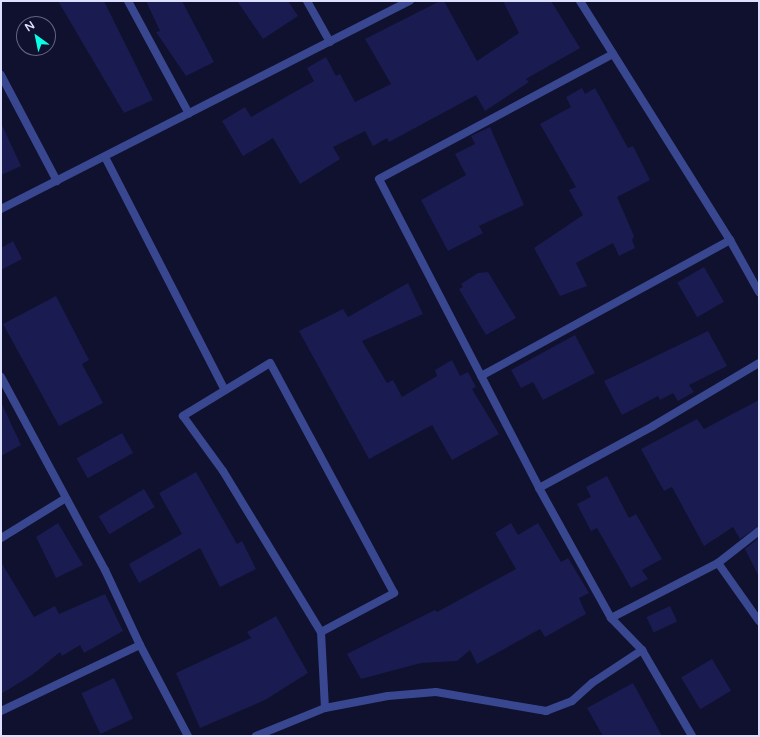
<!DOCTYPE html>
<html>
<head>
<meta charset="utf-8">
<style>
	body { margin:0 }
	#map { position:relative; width:760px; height:737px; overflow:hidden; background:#10112e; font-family:"Varela Round",sans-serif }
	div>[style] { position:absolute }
	.building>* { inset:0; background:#1a1b50; transform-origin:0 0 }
	.street>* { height:8px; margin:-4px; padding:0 4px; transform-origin:4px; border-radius:4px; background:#384790 }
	span { translate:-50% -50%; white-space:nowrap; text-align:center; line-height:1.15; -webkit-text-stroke:4px #10112e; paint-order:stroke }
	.frame { position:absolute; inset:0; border:2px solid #dde0ff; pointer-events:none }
	.north { position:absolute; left:16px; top:16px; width:40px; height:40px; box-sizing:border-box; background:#10112e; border:1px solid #626482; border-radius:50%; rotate:327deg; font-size:11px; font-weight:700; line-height:16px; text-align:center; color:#dde0ff }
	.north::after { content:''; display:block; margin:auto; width:14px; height:18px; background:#09ffe5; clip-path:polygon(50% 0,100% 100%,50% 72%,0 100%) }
</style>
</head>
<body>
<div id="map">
	<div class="building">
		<div style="clip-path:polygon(58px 1px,104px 1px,153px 100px,124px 113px)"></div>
		<div style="clip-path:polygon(146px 1px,182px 1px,214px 62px,186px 76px,156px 32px,160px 31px)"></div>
		<div style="clip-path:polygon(237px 1px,288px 1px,298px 16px,263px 39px)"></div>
		<div style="clip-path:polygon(440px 1px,444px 1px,477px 61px,519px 33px,503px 1px,551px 1px,580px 48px,526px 79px,529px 82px,485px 111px,476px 95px,389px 142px,387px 138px,373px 146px,365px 131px,333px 147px,340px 159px,300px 184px,273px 138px,243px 156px,222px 121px,245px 107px,251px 117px,314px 81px,307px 68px,326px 57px,336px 76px,340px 74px,355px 102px,391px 84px,365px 39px)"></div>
		<div style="clip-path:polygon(582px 88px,585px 94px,595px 88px,628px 148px,633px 146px,650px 180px,617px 197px,634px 236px,632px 240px,635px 248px,619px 256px,613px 243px,576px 263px,587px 286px,560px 296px,534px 248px,583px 215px,569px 190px,576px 187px,540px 124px,571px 107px,566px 97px)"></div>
		<div style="clip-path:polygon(1px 123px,21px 166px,1px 175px)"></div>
		<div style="clip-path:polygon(490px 127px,524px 205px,479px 226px,483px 233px,448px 251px,421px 200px,466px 175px,455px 154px,475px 144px,471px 136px)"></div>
		<div style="clip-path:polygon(13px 241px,22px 259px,1px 270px,1px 248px)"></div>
		<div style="left:704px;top:267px;width:40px;height:31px;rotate:60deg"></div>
		<div style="clip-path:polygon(488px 272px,516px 318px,486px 335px,459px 289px,463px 287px,461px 284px,478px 273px)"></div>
		<div style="clip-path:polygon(408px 283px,423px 314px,362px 341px,387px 383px,393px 380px,402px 397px,437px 376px,435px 370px,452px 360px,460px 376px,468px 372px,476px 387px,472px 389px,499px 434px,452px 460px,432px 425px,369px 459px,299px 331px,343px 309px,348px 317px)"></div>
		<div style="clip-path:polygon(56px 296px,89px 360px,82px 364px,103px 403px,59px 426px,3px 324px)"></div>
		<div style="clip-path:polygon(708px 331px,727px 366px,689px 385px,694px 392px,678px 401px,673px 393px,660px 400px,658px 396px,622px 415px,604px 381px)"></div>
		<div style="clip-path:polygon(575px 335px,595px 373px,543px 400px,533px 382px,521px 388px,511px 370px)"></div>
		<div style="clip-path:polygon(759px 400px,759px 526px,740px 539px,733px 527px,704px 546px,672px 487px,664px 491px,641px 449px,697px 419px,704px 429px)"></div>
		<div style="clip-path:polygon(1px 402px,21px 445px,1px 456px)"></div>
		<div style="left:122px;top:433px;width:23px;height:52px;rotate:61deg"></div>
		<div style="clip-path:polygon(196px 472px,237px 544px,242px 541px,256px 569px,220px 587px,200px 548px,139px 583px,129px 564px,182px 534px,159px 493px)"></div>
		<div style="clip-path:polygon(607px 476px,629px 518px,636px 514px,662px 559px,642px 570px,648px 579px,631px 588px,597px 528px,591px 531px,577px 504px,591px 497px,586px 487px)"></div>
		<div style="left:144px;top:489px;width:21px;height:53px;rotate:59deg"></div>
		<div style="clip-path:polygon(58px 523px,83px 565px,56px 578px,36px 537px)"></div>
		<div style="clip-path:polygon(511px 523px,518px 535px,538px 523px,561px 562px,568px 558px,589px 593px,579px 598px,586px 614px,545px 637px,540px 629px,477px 664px,470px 650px,457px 661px,421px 663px,361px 679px,347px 654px,435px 610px,437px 612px,516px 569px,495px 533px)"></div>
		<div style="clip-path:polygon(759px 538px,759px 577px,745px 549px)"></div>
		<div style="clip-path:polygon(1px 562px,34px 617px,55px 606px,59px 614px,105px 594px,123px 631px,84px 653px,80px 645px,62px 656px,60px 652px,32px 675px,1px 694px)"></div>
		<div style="left:670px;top:606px;width:17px;height:26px;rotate:65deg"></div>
		<div style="clip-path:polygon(276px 616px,308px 673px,265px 700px,200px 728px,176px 673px,251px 638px,247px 632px)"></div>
		<div style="left:712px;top:659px;width:37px;height:36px;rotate:59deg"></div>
		<div style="left:114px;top:678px;width:45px;height:36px;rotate:65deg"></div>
		<div style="clip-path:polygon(633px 683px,662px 736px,603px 736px,587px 708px)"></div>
	</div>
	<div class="street">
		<div style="left:128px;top:1px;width:128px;rotate:61.6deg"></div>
		<div style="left:307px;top:1px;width:47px;rotate:60.7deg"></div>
		<div style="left:580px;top:1px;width:282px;rotate:57.9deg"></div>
		<div style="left:730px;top:240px;width:60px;rotate:60.9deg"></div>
		<div style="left:613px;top:54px;width:265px;rotate:151.9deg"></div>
		<div style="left:379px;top:179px;width:348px;rotate:62.6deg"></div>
		<div style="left:539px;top:488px;width:149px;rotate:61deg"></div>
		<div style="left:611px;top:618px;width:45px;rotate:45.9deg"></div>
		<div style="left:1px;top:75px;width:120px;rotate:62.2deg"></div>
		<div style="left:105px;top:157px;width:262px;rotate:62.8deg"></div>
		<div style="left:1px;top:209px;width:459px;rotate:-27deg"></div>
		<div style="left:481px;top:376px;width:284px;rotate:-28.6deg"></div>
		<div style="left:1px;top:377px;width:219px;rotate:61.7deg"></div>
		<div style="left:105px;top:570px;width:83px;rotate:65deg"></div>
		<div style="left:140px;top:645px;width:154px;rotate:154.6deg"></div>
		<div style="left:539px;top:488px;width:130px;rotate:-28.5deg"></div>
		<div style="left:653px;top:426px;width:123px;rotate:-30.7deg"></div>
		<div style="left:1px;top:538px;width:76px;rotate:-31.6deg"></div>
		<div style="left:718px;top:563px;width:71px;rotate:54.7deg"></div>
		<div style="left:611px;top:618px;width:120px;rotate:-27.2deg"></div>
		<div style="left:718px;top:563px;width:52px;rotate:-38deg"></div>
		<div style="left:321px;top:632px;width:83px;rotate:-28.1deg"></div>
		<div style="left:394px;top:593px;width:261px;rotate:-118.3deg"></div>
		<div style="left:270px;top:363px;width:102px;rotate:148.7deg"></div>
		<div style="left:183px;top:416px;width:68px;rotate:54deg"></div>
		<div style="left:223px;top:471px;width:188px;rotate:58.7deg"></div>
		<div style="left:321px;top:632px;width:76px;rotate:87deg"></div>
		<div style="left:325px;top:708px;width:64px;rotate:-10.8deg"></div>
		<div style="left:388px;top:696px;width:48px;rotate:-4.8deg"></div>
		<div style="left:436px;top:692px;width:112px;rotate:9.8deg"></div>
		<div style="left:546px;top:711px;width:28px;rotate:-21deg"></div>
		<div style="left:572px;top:701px;width:27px;rotate:-42deg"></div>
		<div style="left:592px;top:683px;width:60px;rotate:-33.4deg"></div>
		<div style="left:642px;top:650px;width:99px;rotate:59.8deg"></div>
		<div style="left:140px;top:645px;width:103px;rotate:62.2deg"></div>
		<div style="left:256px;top:736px;width:74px;rotate:-22.1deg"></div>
	</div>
	<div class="frame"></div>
	<div class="north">N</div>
</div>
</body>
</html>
